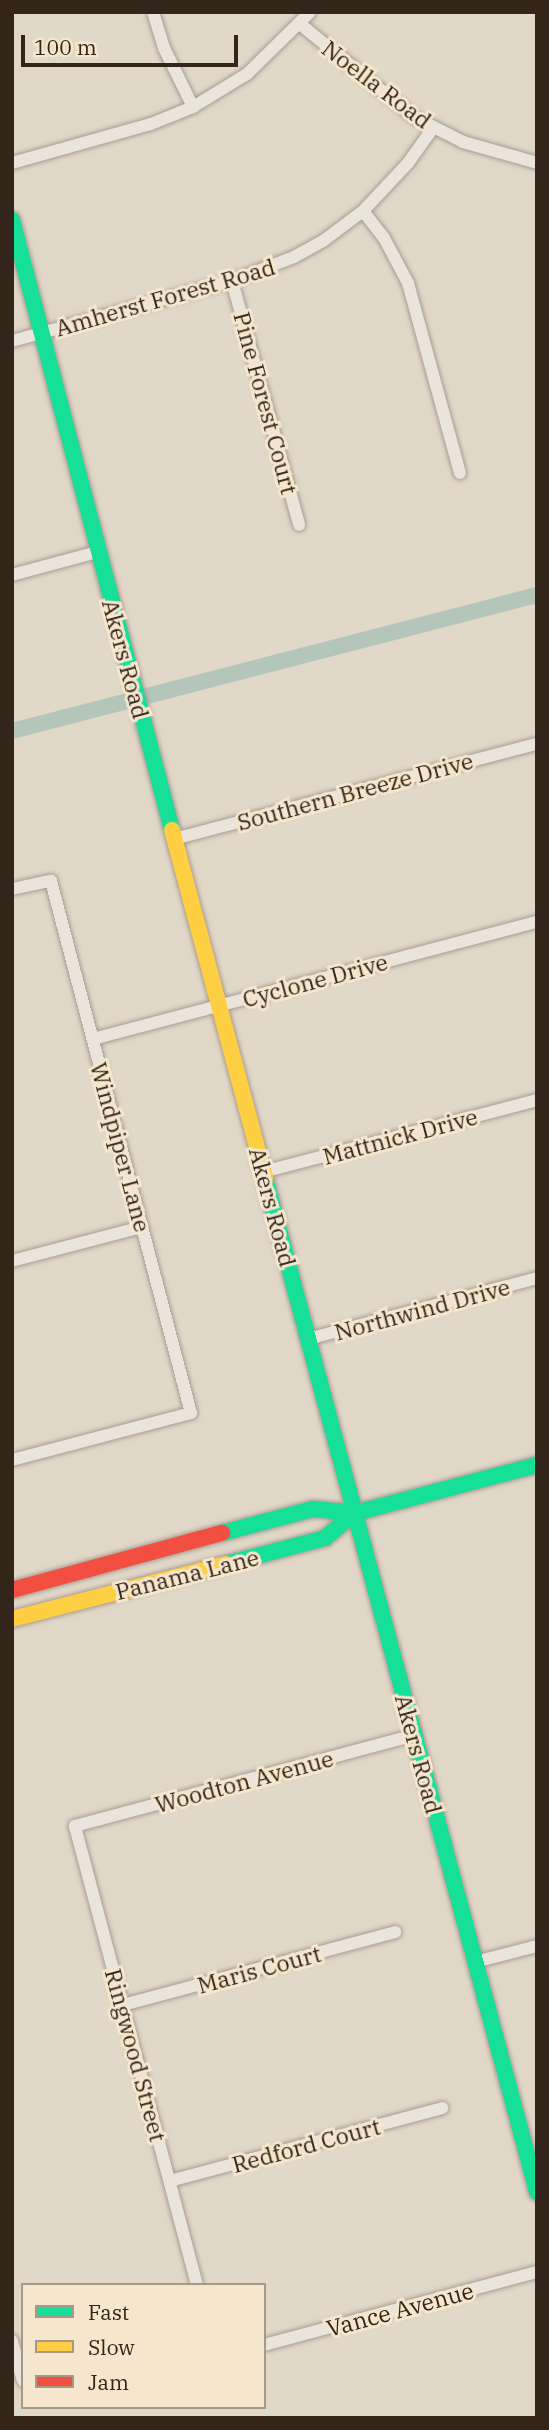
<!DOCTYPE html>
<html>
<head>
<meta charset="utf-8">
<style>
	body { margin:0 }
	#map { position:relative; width:549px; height:2430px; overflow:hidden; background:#e2d8c8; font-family:"IBM Plex Serif",serif }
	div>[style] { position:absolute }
	.canal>* { height:16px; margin:-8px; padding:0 8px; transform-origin:8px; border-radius:8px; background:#b4c6b9 }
	.roads { filter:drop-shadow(0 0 2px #a79d92) drop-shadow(0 0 2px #a79d92) }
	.street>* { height:12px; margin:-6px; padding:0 6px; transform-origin:6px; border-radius:6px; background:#eae4da }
	.fast>* { height:16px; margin:-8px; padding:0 8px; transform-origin:8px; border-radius:8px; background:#16e098 }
	.slow>* { height:16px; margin:-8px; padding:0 8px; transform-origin:8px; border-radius:8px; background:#ffcf43 }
	.jam>* { height:16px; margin:-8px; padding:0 8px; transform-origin:8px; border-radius:8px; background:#f24e42 }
	span { translate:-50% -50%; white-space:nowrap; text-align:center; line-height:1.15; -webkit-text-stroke:6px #f5e6cd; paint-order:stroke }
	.street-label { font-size:23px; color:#34251b }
	.frame { position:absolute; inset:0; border:14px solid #34251b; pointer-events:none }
	.legend { position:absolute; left:21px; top:2283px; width:245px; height:126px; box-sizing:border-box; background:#f5e6cd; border:2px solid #a89986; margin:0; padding:9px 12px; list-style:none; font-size:21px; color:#34251b }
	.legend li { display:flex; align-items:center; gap:14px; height:35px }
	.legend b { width:35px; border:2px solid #a89986 }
	.scale { position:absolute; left:21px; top:35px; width:217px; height:32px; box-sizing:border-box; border:4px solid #34251b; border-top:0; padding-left:9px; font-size:21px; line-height:24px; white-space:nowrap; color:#34251b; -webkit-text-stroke:5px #f5e6cd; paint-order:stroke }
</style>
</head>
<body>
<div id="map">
	<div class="canal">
		<div style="left:12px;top:731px;width:542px;rotate:-14.52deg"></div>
	</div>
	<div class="roads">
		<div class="street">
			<div style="left:153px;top:12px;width:38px;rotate:73deg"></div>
			<div style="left:164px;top:48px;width:66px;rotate:63.8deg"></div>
			<div style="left:300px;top:24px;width:147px;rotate:39.2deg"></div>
			<div style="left:414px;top:117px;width:55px;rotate:27deg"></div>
			<div style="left:463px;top:142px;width:77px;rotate:15.8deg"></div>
			<div style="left:12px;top:163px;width:144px;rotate:-15.7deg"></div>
			<div style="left:151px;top:124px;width:45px;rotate:-22deg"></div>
			<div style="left:193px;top:107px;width:63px;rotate:-31.4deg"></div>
			<div style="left:247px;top:74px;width:88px;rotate:-44.5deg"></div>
			<div style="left:363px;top:211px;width:34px;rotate:52deg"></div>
			<div style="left:384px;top:238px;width:51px;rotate:61.9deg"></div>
			<div style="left:408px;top:283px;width:197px;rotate:74.7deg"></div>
			<div style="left:232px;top:281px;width:253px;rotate:74.6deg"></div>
			<div style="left:12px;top:341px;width:228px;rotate:-15.3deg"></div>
			<div style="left:232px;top:281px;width:66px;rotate:-21.2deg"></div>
			<div style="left:294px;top:257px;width:33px;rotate:-29deg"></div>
			<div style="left:323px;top:241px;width:50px;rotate:-36.9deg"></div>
			<div style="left:363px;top:211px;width:66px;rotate:-46.8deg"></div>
			<div style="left:408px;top:163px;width:43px;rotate:-54.5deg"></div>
			<div style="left:12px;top:575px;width:88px;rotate:-15.1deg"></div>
			<div style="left:174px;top:839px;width:375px;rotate:-14.7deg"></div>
			<div style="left:12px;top:889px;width:40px;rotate:-12deg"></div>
			<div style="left:51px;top:881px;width:550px;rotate:75.26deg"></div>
			<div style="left:191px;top:1413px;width:185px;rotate:165.3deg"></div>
			<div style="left:93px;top:1039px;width:459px;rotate:-14.8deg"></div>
			<div style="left:263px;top:1172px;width:283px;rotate:-14.7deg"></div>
			<div style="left:12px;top:1261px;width:134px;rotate:-14.7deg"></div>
			<div style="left:308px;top:1339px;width:237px;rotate:-14.9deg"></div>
			<div style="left:475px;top:1962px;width:64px;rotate:-14.5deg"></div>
			<div style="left:123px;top:2005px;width:282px;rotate:-15deg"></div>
			<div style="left:170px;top:2181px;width:282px;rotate:-15deg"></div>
			<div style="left:197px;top:2285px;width:475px;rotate:-104.9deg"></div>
			<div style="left:75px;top:1826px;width:351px;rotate:-15deg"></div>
			<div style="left:12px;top:2341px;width:41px;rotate:74.6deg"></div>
			<div style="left:264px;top:2345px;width:283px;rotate:-15deg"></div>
		</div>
		<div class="fast">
			<div style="left:12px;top:220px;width:631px;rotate:75.3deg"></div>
			<div style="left:265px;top:1178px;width:1050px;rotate:74.98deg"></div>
			<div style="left:222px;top:1533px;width:94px;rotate:-14.8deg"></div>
			<div style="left:313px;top:1509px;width:42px;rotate:5.4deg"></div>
			<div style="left:355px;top:1513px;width:188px;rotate:-14.8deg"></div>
			<div style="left:226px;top:1564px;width:102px;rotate:-14.7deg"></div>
			<div style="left:325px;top:1538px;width:39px;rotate:-40deg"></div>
		</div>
		<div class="slow">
			<div style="left:172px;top:830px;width:360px;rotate:75deg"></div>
			<div style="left:12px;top:1619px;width:221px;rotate:-14.4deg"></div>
		</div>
		<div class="jam">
			<div style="left:12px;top:1590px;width:218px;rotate:-15.2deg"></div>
		</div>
	</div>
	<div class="street-label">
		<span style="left:377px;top:84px;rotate:37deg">Noella Road</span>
		<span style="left:165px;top:297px;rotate:-16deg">Amherst Forest Road</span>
		<span style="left:266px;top:403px;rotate:75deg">Pine Forest Court</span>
		<span style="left:126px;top:659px;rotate:75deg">Akers Road</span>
		<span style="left:355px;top:791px;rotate:-15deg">Southern Breeze Drive</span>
		<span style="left:315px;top:980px;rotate:-15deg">Cyclone Drive</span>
		<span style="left:400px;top:1136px;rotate:-15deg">Mattnick Drive</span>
		<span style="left:121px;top:1147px;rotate:75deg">Windpiper Lane</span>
		<span style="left:273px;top:1207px;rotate:75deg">Akers Road</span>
		<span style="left:422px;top:1309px;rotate:-15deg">Northwind Drive</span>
		<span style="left:187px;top:1574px;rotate:-14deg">Panama Lane</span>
		<span style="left:419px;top:1754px;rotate:75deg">Akers Road</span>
		<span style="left:244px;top:1781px;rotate:-15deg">Woodton Avenue</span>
		<span style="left:259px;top:1969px;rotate:-15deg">Maris Court</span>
		<span style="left:136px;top:2055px;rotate:75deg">Ringwood Street</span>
		<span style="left:306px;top:2145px;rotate:-15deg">Redford Court</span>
		<span style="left:400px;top:2309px;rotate:-15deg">Vance Avenue</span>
	</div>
	<div class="frame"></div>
	<ul class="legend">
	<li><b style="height:9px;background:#16e098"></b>Fast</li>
	<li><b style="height:9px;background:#ffcf43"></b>Slow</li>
	<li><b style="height:9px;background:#f24e42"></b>Jam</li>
	</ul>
	<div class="scale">100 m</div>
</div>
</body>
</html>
